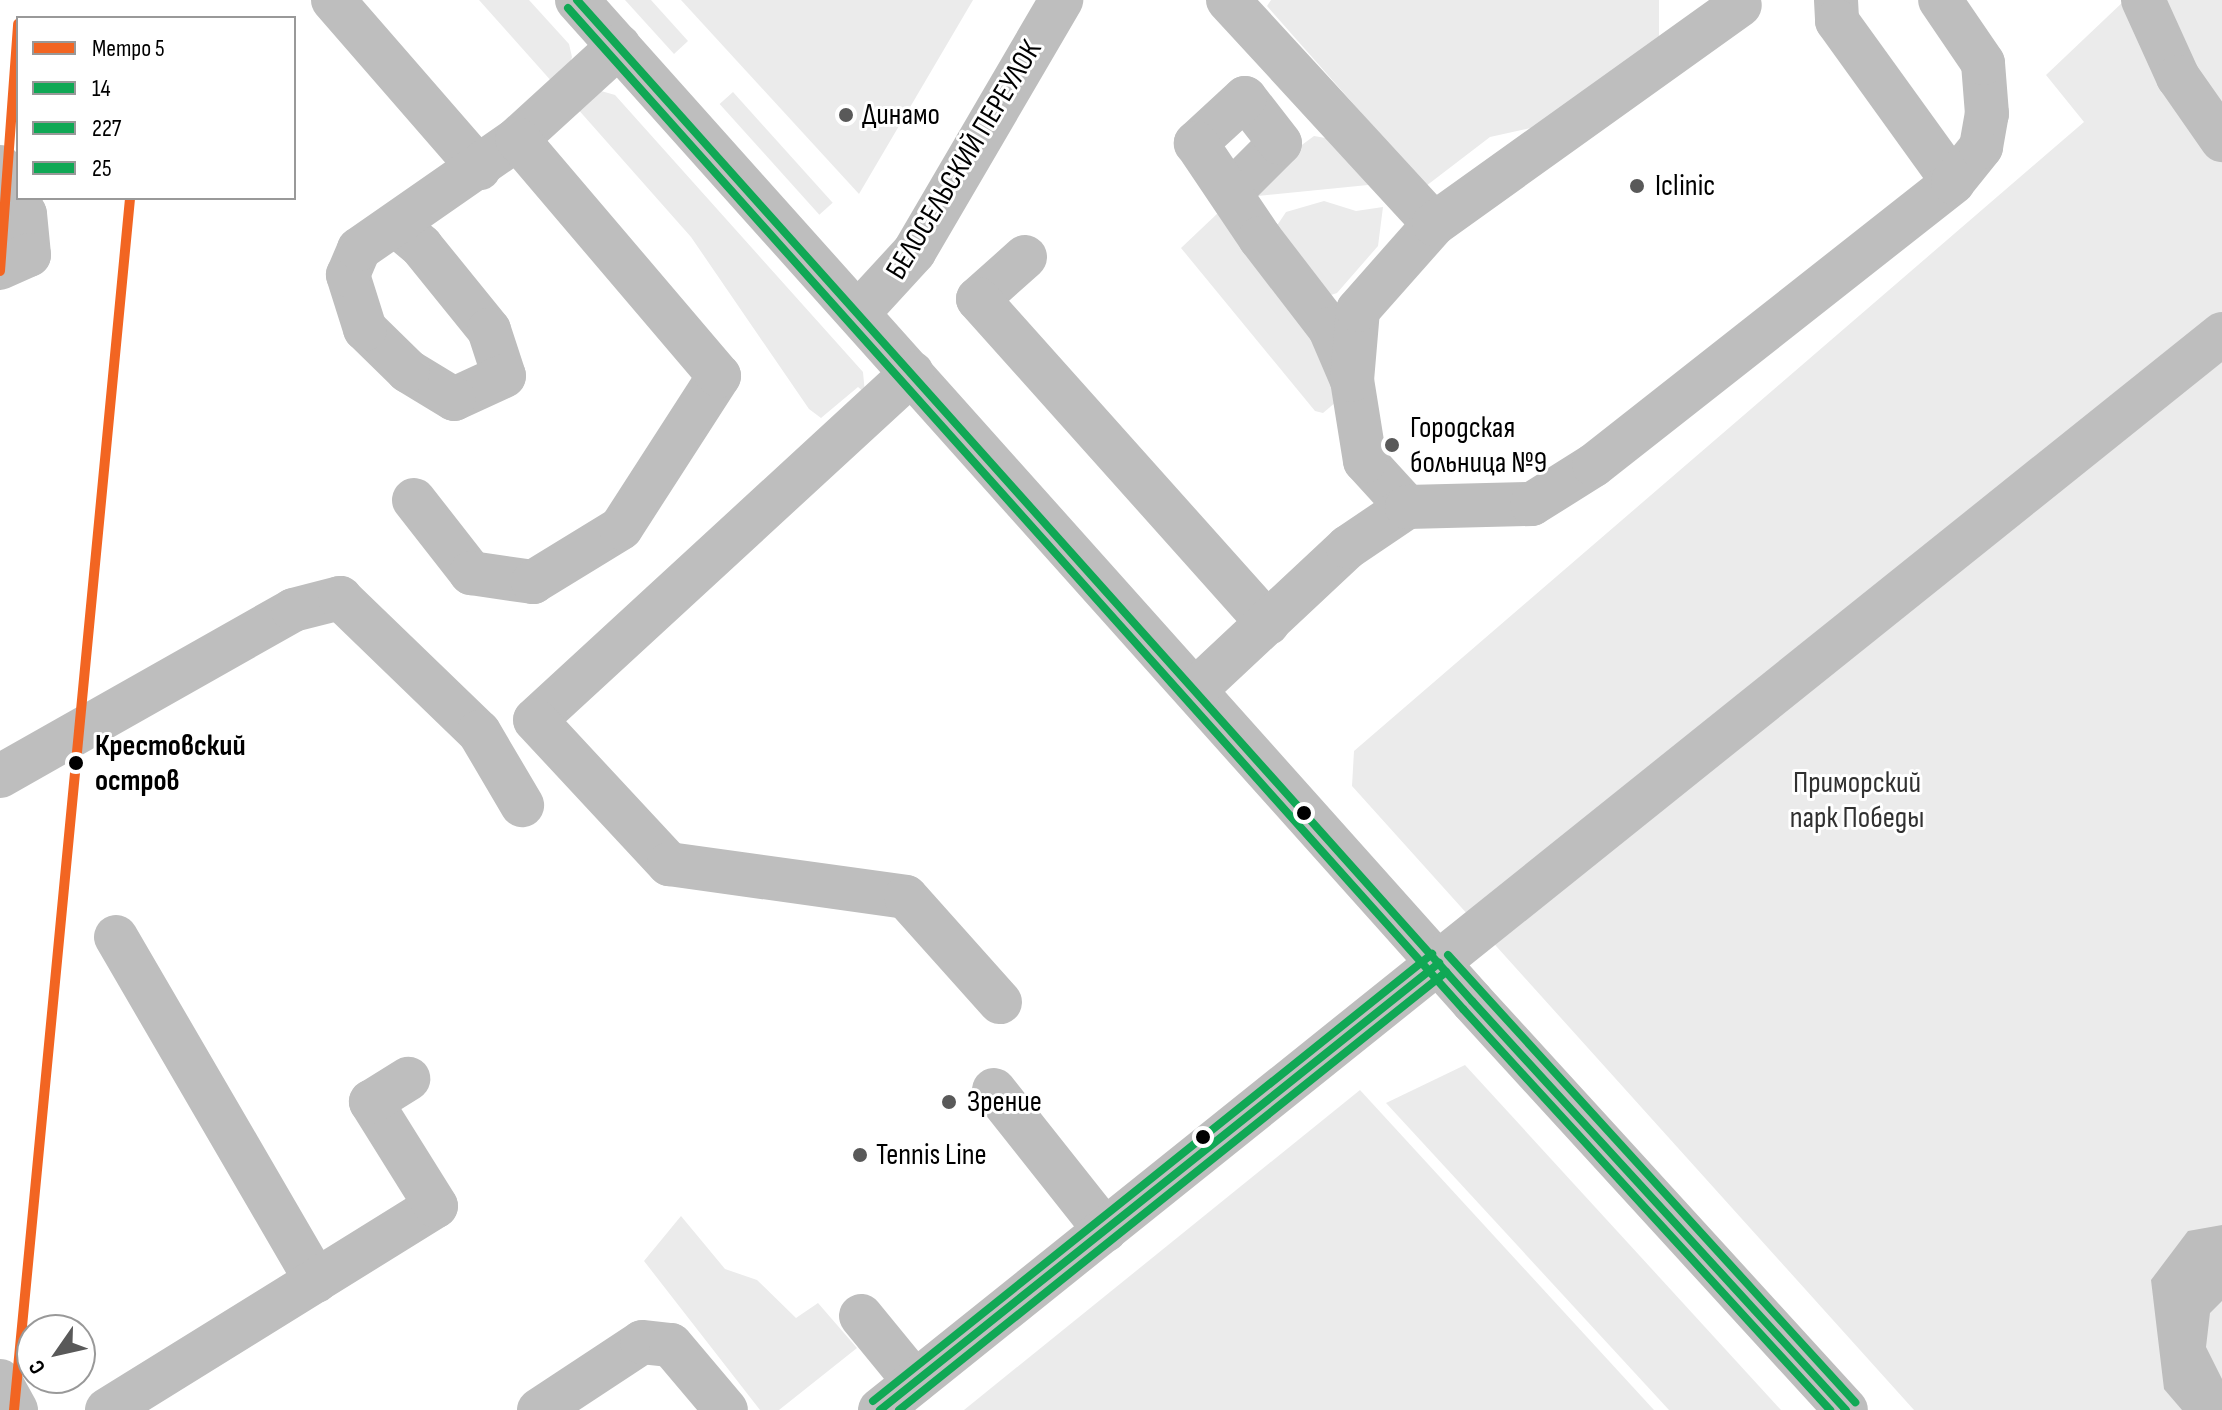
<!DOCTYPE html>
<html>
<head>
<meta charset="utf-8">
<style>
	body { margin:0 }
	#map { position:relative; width:2222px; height:1410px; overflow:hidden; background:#fff; font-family:"Sofia Sans Condensed",sans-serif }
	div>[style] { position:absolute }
	.green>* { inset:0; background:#ebebeb; transform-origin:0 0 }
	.water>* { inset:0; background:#bdbdbd }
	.minor>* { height:44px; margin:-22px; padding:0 22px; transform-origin:22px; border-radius:22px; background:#bebebe }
	.bus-1>* { height:8px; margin:-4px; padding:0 4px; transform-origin:4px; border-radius:4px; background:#10a855 }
	.bus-2>* { height:8px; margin:-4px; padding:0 4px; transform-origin:4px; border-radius:4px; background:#10a855 }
	.bus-3>* { height:8px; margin:-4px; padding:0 4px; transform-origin:4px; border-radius:4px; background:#10a855 }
	.metro-1>* { height:10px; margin:-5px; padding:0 5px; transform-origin:5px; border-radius:5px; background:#f26522 }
	.dots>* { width:22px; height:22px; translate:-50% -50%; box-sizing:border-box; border:4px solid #fff; border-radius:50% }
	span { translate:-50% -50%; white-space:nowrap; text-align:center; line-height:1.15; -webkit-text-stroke:6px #fff; paint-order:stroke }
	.poi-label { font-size:30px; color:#000 }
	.left { translate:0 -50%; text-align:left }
	.street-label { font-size:30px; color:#000 }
	.stop-label { font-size:30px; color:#000; font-weight:700 }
	.park-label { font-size:30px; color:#313131 }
	.legend { position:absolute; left:16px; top:16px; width:280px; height:184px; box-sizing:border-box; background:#fff; border:2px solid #999; margin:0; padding:10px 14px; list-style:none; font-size:24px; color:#000 }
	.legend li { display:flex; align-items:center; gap:16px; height:40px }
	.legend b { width:40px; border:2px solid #999 }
	.north { position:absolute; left:16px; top:1314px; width:80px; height:80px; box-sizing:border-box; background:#fff; border:2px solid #999; border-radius:50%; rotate:236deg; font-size:22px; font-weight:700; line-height:32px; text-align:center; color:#000 }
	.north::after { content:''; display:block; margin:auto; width:28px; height:36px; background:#595959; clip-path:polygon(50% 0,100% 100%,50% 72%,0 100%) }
</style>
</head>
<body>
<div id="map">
	<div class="green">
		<div style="clip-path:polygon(479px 0,529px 0,569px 44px,572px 57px,568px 69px,553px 83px)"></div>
		<div style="clip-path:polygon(625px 0,651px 0,688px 41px,674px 54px)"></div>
		<div style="clip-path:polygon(681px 0,973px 0,859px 194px)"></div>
		<div style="clip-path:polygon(1271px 0,1659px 0,1659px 41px,1535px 127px,1490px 137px,1426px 186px,1267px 6px)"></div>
		<div style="clip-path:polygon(2125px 0,2222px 0,2222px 1410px,1914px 1410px,1352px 786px,1354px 751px,2084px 122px,2046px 75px)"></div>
		<div style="clip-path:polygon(601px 91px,615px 95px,863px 372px,865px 393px,858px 387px,821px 418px,809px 409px,691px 237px,576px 107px)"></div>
		<div style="left:733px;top:92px;width:149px;height:18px;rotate:48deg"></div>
		<div style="clip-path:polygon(1314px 136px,1331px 139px,1378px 178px,1368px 185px,1258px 196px,1255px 184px,1260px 176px)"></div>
		<div style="clip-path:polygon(1324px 201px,1356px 211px,1383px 207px,1378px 246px,1337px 293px,1328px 296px,1276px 227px,1286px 212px)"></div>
		<div style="clip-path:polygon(1219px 212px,1321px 349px,1336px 402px,1323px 413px,1315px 411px,1181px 248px)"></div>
		<div style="clip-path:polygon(1465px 1065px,1781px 1410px,1669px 1410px,1386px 1103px)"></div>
		<div style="clip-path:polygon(1360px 1090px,1654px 1410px,964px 1410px)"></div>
		<div style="clip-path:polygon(681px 1216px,725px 1269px,757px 1280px,796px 1318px,818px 1303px,857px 1348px,779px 1410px,760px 1410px,644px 1261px)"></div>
	</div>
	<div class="water">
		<div style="clip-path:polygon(2222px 1225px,2222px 1301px,2210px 1313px,2206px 1347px,2222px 1379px,2222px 1410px,2182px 1410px,2164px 1389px,2151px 1280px,2188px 1231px)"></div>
	</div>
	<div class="minor">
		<div style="left:333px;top:0;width:223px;rotate:49deg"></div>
		<div style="left:577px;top:0;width:1343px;rotate:48.2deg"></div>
		<div style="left:1472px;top:1001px;width:554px;rotate:47.56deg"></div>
		<div style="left:1228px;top:0;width:304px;rotate:47.4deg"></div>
		<div style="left:1836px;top:0;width:21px;rotate:87deg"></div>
		<div style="left:1837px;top:21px;width:198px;rotate:54.2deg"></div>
		<div style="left:2143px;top:0;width:85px;rotate:65.6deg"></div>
		<div style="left:2178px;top:77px;width:77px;rotate:55.1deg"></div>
		<div style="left:0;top:167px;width:53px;rotate:62deg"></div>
		<div style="left:25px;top:214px;width:41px;rotate:84.4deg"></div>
		<div style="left:29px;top:255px;width:32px;rotate:156deg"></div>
		<div style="left:1231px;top:192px;width:69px;rotate:-45deg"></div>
		<div style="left:1280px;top:143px;width:57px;rotate:-127.9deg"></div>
		<div style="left:1245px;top:98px;width:67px;rotate:137.4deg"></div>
		<div style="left:1196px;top:143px;width:115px;rotate:56deg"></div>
		<div style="left:1260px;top:238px;width:115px;rotate:52.4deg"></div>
		<div style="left:1330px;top:329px;width:53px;rotate:66.8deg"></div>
		<div style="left:396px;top:225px;width:33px;rotate:40deg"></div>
		<div style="left:421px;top:246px;width:108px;rotate:51deg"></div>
		<div style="left:489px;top:330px;width:48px;rotate:71.9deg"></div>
		<div style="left:504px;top:376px;width:55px;rotate:155.3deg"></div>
		<div style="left:454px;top:399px;width:54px;rotate:-148.7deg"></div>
		<div style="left:408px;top:371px;width:60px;rotate:-135.7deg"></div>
		<div style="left:365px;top:329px;width:57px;rotate:-107.5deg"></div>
		<div style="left:348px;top:275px;width:28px;rotate:-67deg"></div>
		<div style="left:359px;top:249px;width:193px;rotate:-34.8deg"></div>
		<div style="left:517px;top:139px;width:138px;rotate:-42.4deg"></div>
		<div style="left:1025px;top:257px;width:63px;rotate:138.2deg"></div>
		<div style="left:978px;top:299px;width:435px;rotate:48.2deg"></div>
		<div style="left:858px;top:313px;width:83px;rotate:-47.4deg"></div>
		<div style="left:914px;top:252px;width:292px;rotate:-59.7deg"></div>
		<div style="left:912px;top:373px;width:512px;rotate:137.37deg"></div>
		<div style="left:535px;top:720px;width:197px;rotate:47.1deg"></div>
		<div style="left:669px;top:864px;width:239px;rotate:7.9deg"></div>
		<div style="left:906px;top:897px;width:141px;rotate:48.2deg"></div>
		<div style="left:414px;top:500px;width:93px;rotate:52deg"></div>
		<div style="left:471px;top:573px;width:63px;rotate:8.3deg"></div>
		<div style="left:533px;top:582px;width:103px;rotate:-31.5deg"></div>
		<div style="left:621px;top:528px;width:181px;rotate:-57.2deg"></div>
		<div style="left:719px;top:376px;width:311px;rotate:-130.4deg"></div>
		<div style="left:1407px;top:507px;width:62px;rotate:-132.4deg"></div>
		<div style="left:1365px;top:461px;width:82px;rotate:-99.1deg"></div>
		<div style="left:1352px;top:380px;width:70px;rotate:-85.1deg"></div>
		<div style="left:1358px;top:310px;width:115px;rotate:-48.5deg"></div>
		<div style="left:1434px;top:224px;width:376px;rotate:-35.6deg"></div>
		<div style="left:1195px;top:690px;width:209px;rotate:-43.1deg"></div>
		<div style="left:1348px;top:547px;width:71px;rotate:-34.1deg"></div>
		<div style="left:1407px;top:507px;width:125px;rotate:-1.4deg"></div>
		<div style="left:1532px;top:504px;width:73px;rotate:-32.2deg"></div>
		<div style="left:1594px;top:465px;width:457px;rotate:-38.2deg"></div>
		<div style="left:1953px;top:182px;width:45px;rotate:-51.3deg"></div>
		<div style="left:1981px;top:147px;width:34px;rotate:-80deg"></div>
		<div style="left:1987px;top:114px;width:51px;rotate:-94.5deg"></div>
		<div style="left:1983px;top:63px;width:76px;rotate:-124.3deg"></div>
		<div style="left:0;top:776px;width:337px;rotate:-29.5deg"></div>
		<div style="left:293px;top:610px;width:49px;rotate:-14.3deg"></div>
		<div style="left:340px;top:598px;width:193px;rotate:44deg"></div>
		<div style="left:479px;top:732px;width:85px;rotate:59.5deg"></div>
		<div style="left:116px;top:937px;width:398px;rotate:59.8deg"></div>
		<div style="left:994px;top:1090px;width:179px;rotate:51.6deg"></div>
		<div style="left:861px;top:1316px;width:85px;rotate:50.7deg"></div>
		<div style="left:0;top:1381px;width:33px;rotate:61deg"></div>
		<div style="left:107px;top:1410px;width:387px;rotate:-31.8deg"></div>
		<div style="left:436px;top:1206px;width:123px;rotate:-122deg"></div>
		<div style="left:371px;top:1102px;width:44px;rotate:-31.9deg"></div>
		<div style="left:539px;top:1410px;width:123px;rotate:-33.4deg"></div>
		<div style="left:642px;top:1342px;width:29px;rotate:6deg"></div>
		<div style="left:671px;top:1345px;width:85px;rotate:49.8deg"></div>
		<div style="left:880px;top:1410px;width:1720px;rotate:-38.72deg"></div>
	</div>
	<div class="bus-1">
		<div style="left:577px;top:0;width:1343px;rotate:48.2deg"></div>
		<div style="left:1472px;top:1001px;width:554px;rotate:47.56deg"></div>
		<div style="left:880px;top:1410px;width:716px;rotate:-38.65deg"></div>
	</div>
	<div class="bus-2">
		<div style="left:568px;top:8px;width:1343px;rotate:48.2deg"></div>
		<div style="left:1463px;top:1009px;width:544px;rotate:47.53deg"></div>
		<div style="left:899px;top:1410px;width:701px;rotate:-38.69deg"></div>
	</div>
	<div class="bus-3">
		<div style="left:1448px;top:955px;width:605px;rotate:47.68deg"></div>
		<div style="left:873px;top:1401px;width:716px;rotate:-38.65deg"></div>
	</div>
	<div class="metro-1">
		<div style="left:0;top:271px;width:248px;rotate:-85.8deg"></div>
		<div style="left:14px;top:1410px;width:1218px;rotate:-84.53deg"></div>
	</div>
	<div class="dots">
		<div style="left:846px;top:115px;background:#595959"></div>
		<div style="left:1637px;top:186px;background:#595959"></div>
		<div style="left:1392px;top:445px;background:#595959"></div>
		<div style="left:76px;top:763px;background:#000"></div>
		<div style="left:1304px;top:813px;background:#000"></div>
		<div style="left:949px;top:1102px;background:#595959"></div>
		<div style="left:1203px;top:1137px;background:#000"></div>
		<div style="left:860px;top:1155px;background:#595959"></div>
	</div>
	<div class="poi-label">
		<span class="left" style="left:862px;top:115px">Динамо</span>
		<span class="left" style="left:1655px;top:186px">Iclinic</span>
		<span class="left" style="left:1410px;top:445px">Городская<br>больница №9</span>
		<span class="left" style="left:967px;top:1102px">Зрение</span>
		<span class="left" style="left:876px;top:1155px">Tennis Line</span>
	</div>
	<div class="street-label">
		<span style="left:964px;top:160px;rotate:-59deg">БЕЛОСЕЛЬСКИЙ ПЕРЕУЛОК</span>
	</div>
	<div class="stop-label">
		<span class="left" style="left:95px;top:763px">Крестовский<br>остров</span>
	</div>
	<div class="park-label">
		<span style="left:1857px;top:800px">Приморский<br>парк Победы</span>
	</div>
	<ul class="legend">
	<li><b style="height:10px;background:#f26522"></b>Метро 5</li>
	<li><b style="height:10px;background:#10a855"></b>14</li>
	<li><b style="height:10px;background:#10a855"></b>227</li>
	<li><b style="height:10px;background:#10a855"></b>25</li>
	</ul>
	<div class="north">С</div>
</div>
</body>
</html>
